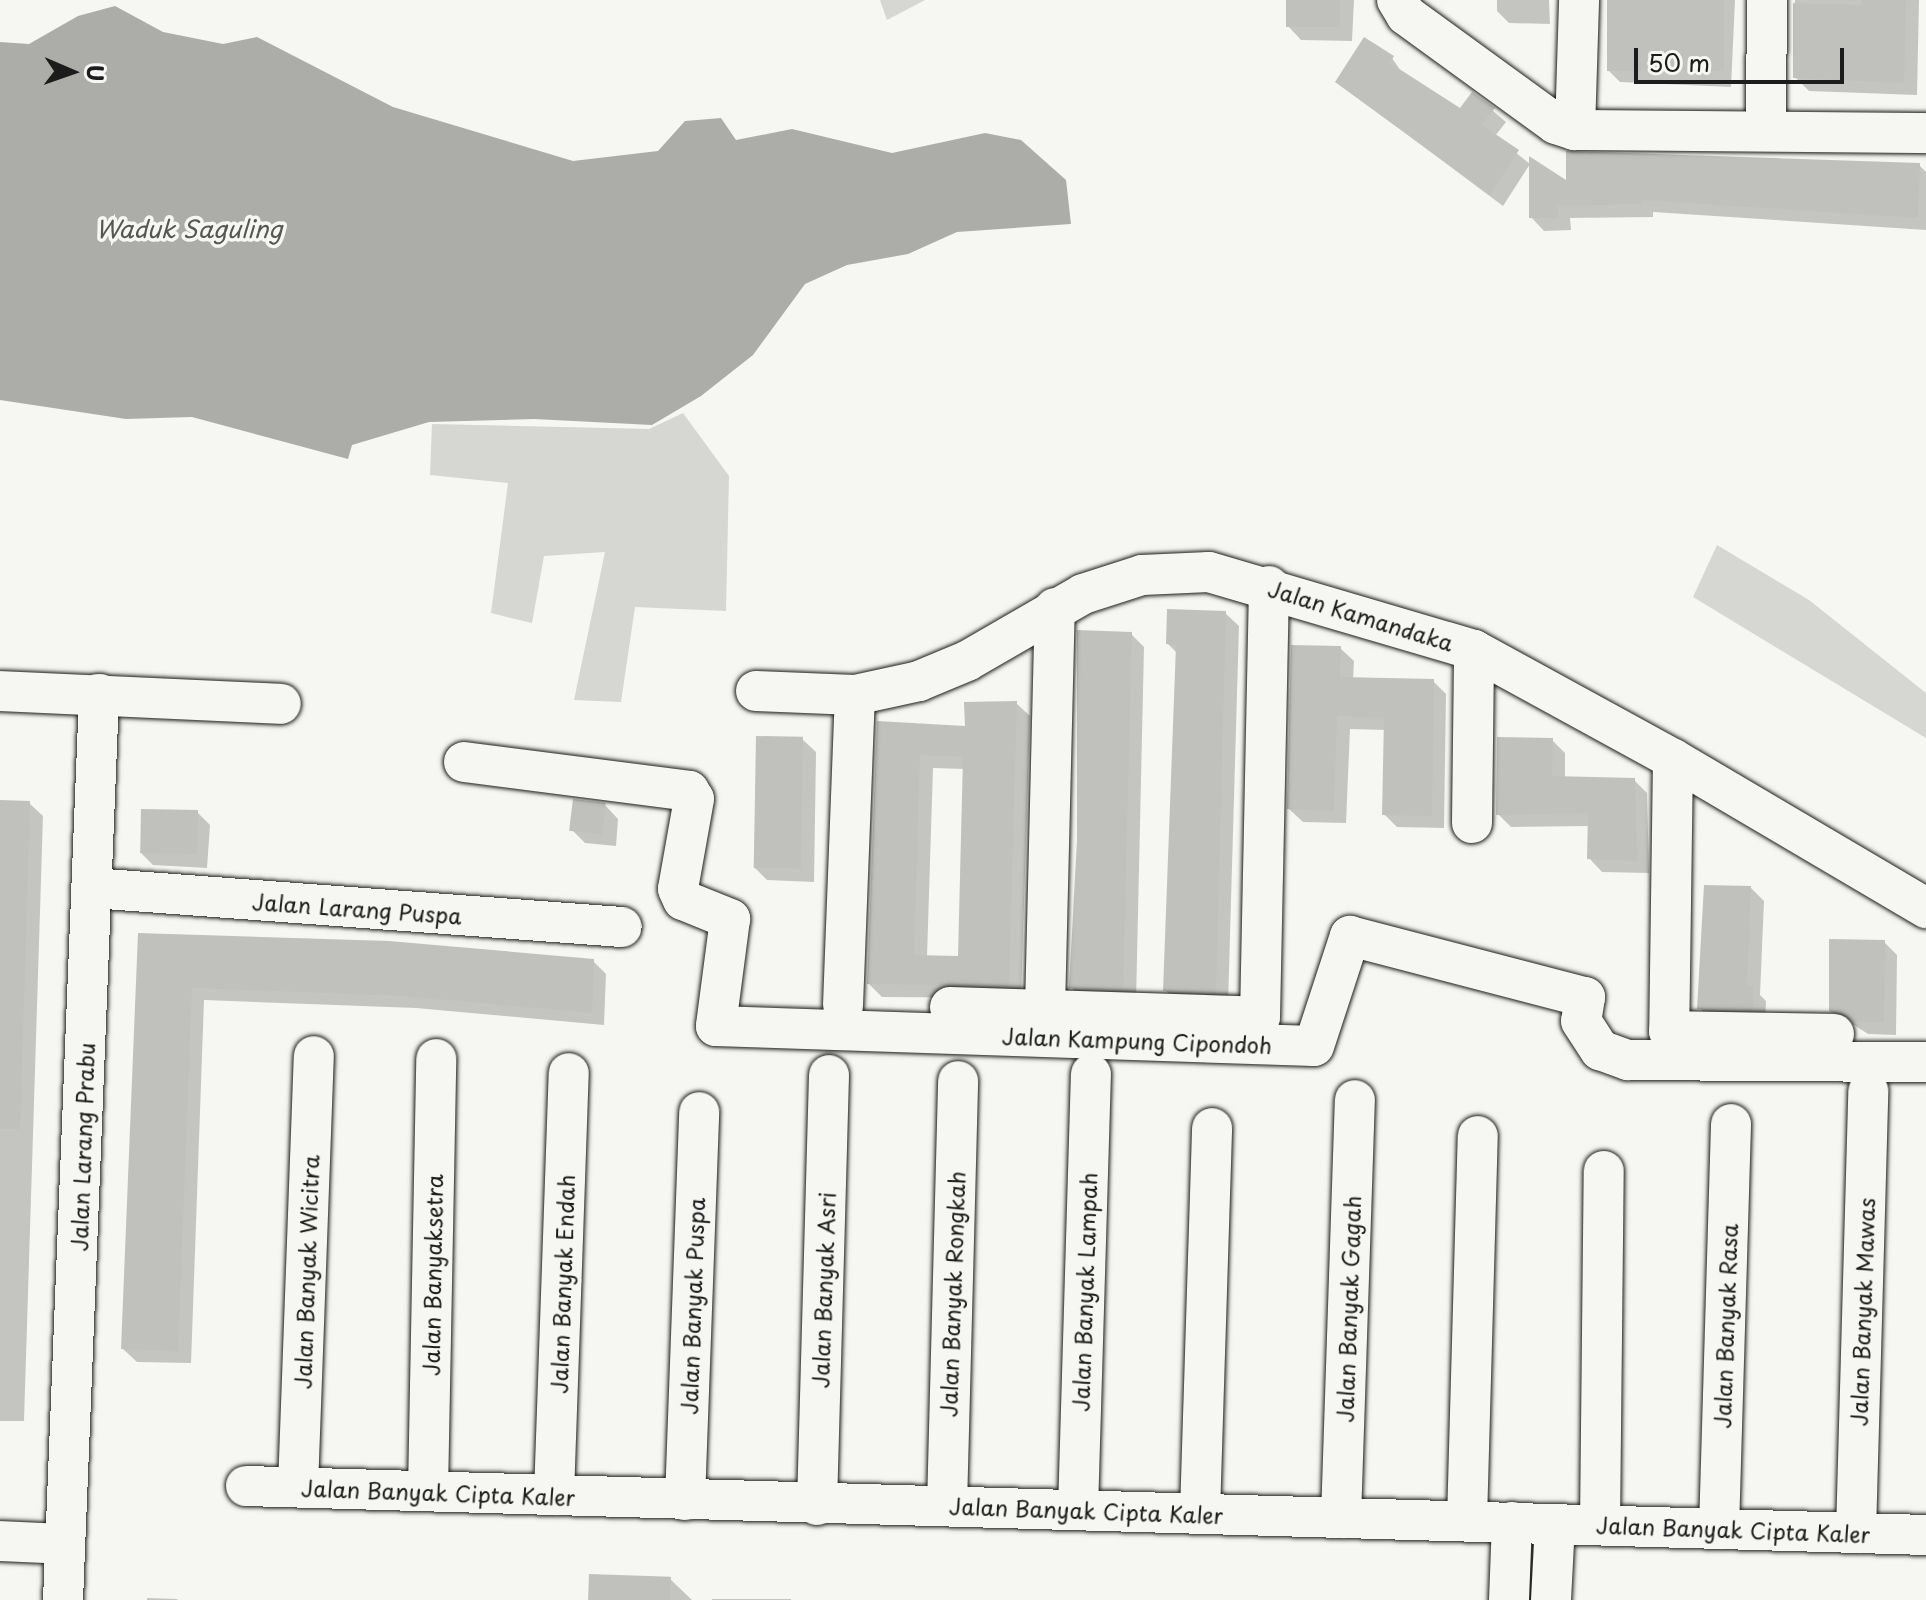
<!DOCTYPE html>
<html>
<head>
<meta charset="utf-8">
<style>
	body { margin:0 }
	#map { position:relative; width:1926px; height:1600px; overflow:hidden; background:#f6f6f2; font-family:"Playpen Sans",sans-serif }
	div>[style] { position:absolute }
	.green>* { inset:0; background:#d6d6d2 }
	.water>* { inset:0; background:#acaca9 }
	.shadow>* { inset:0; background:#0003; transform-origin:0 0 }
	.building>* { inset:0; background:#c0c0bd; transform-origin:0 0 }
	.roads { filter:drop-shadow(0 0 2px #1c1c1c) drop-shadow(0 0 2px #1c1c1c) }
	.minor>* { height:40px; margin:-20px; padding:0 20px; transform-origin:20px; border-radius:20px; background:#f6f6f2 }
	span { translate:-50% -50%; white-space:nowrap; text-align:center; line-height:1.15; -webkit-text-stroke:7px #f6f6f2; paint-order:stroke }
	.street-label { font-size:22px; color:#1c1c1c }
	.water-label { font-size:24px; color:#565654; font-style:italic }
	.north { position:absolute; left:32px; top:32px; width:80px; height:80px; -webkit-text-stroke:6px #f6f6f2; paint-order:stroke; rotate:92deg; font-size:22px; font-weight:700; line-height:32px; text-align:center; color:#1c1c1c }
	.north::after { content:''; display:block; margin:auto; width:28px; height:36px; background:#1c1c1c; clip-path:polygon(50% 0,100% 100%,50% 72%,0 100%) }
	.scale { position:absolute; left:1634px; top:48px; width:210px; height:36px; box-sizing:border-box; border:4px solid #1c1c1c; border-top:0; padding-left:10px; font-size:24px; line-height:28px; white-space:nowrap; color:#1c1c1c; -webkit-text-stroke:6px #f6f6f2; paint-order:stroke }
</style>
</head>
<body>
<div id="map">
	<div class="green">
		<div style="clip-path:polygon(880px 0,925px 0,887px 20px)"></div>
		<div style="clip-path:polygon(683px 413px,729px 476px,726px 611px,635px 607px,621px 702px,574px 700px,605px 552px,544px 556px,532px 623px,491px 613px,508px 483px,430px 475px,432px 424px,649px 429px)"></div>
		<div style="clip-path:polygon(1717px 545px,1809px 600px,1926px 693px,1926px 738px,1693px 597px)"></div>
	</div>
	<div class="water">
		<div style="clip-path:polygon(115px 6px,163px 32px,223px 44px,257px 37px,393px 107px,573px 161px,658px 151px,685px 121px,721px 118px,736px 140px,792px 129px,892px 153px,985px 133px,1021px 140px,1066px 180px,1071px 224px,957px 232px,908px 254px,847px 265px,805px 284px,753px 355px,701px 396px,652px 425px,534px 419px,429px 422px,352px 445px,348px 459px,192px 417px,126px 419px,0 400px,0 42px,29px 44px,78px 16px)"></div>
	</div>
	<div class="shadow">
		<div style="clip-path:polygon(1289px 0,1354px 0,1352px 41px,1301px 40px,1288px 26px)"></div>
		<div style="clip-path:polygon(1497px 0,1549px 0,1550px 24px,1509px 23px,1497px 11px)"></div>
		<div style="clip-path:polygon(1608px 0,1735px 0,1731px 87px,1620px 82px,1608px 70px)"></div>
		<div style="clip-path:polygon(1795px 0,1919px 0,1917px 95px,1809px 91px,1795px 77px)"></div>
		<div style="clip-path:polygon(1392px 58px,1403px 74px,1460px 110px,1473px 94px,1506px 122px,1495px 136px,1530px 164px,1503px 206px,1337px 82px)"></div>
		<div style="clip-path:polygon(1919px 165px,1926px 172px,1926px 230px,1653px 212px,1653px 217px,1570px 218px,1571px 230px,1544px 231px,1531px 217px,1568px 184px)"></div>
		<div style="clip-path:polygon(1225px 613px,1239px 626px,1228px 1005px,1178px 1003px,1165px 990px,1178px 654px,1168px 644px)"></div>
		<div style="clip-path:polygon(1131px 634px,1144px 647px,1136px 1002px,1084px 1000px,1071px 987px)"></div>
		<div style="clip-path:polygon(1340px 648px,1354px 661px,1353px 680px,1433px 681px,1446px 694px,1444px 828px,1397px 827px,1384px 814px,1386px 730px,1350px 729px,1346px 823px,1303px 822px,1289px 809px)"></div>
		<div style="clip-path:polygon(evenodd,1016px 703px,1030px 716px,1021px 998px,882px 997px,869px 984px,879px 723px,967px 728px,1016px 703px,933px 768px,964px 769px,960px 958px,927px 957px,933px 768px)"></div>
		<div style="clip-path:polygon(802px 739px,816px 752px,814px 882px,767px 880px,754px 867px)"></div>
		<div style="clip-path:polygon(1552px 740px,1565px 753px,1565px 778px,1634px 780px,1647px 793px,1649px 873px,1602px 872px,1589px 858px,1589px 826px,1511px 827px,1498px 814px)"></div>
		<div style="clip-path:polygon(0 802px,29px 803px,43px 816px,24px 1421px,0 1421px)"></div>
		<div style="clip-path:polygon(605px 805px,618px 819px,616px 846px,585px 843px,572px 830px)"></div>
		<div style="clip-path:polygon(197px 812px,210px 825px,207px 868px,153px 865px,140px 852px)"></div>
		<div style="clip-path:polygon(1751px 888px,1764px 901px,1760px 995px,1766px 1001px,1765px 1022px,1713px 1021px,1700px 1008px)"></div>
		<div style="clip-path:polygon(140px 936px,593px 961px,606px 974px,604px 1025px,416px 1008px,204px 1000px,191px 1363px,137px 1362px,123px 1349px)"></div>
		<div style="clip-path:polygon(1884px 942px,1897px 955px,1896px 1035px,1868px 1034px,1831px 1010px)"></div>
		<div style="clip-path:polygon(670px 1579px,692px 1600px,590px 1600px)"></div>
		<div style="clip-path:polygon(147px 1598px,177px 1599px,178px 1600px,147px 1600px)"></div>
		<div style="left:712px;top:1599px;width:79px;height:1px"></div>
	</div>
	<div class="building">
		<div style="left:1286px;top:0;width:54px;height:27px"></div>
		<div style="left:1607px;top:0;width:117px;height:71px"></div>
		<div style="clip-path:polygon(1862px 0,1906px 0,1904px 83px,1793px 78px,1793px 3px,1862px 5px)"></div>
		<div style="clip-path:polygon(1364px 37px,1394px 56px,1390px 63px,1460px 108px,1472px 92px,1495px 108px,1482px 125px,1519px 150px,1490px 195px,1335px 82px)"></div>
		<div style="clip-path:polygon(1566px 151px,1920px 163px,1918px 218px,1641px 200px,1641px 204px,1558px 206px,1558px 218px,1529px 218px,1529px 156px,1566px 180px)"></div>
		<div style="clip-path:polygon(1167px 609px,1226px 611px,1216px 993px,1163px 991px,1176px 645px,1166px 644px)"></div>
		<div style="clip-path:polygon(1077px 630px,1132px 632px,1123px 990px,1069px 988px,1077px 840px)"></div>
		<div style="clip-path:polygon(1291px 645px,1341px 646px,1340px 677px,1434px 679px,1432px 816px,1382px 815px,1384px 718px,1337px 716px,1334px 811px,1287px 809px)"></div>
		<div style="clip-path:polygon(evenodd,1017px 701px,1009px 986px,867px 984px,877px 721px,965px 726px,964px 702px,1017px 701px,920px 755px,963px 757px,958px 956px,914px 955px,920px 755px)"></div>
		<div style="left:756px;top:736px;width:47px;height:132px;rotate:1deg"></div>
		<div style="clip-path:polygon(1497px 737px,1553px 738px,1552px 776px,1635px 778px,1637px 861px,1587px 859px,1588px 813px,1496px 815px)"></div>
		<div style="left:573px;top:799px;width:33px;height:32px;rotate:7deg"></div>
		<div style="clip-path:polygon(0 800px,30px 801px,20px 1129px,0 1129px)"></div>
		<div style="left:141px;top:809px;width:57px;height:44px;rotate:1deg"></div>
		<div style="clip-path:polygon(1704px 885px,1751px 886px,1747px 986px,1753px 986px,1753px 1010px,1697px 1009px)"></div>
		<div style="clip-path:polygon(138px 933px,389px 941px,594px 959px,592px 1013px,402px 996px,192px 988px,178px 1351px,121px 1349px)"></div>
		<div style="clip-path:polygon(1829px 939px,1885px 940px,1884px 1022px,1853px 1022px,1829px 1011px)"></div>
		<div style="left:589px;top:1574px;width:82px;height:26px;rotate:2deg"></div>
	</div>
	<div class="roads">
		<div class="minor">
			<div style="left:1397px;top:0;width:17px;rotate:59deg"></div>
			<div style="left:1406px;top:15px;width:185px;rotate:36deg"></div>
			<div style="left:1556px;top:124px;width:20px;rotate:18deg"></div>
			<div style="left:1575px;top:130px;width:351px;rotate:0.5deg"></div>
			<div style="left:1766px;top:128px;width:128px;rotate:-89.6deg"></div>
			<div style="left:1575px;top:130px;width:130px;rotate:-88.2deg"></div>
			<div style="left:0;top:691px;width:281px;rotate:2.6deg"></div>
			<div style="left:756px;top:691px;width:99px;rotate:2.3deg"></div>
			<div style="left:855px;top:695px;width:66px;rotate:-12.3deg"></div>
			<div style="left:919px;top:681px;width:52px;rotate:-22.6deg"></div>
			<div style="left:967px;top:661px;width:134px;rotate:-30deg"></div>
			<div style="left:1083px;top:594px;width:62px;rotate:-17.9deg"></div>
			<div style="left:1142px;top:575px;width:67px;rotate:-2.6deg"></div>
			<div style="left:1209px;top:572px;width:276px;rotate:16.4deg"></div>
			<div style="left:1474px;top:650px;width:227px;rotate:28.7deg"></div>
			<div style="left:1673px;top:759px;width:294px;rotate:30.5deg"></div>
			<div style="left:1673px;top:759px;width:272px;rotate:90.8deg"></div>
			<div style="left:1669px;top:1031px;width:165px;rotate:1deg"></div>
			<div style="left:464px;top:762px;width:227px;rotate:7.3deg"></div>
			<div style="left:689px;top:791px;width:9px;rotate:58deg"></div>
			<div style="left:694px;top:799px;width:91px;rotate:100.1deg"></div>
			<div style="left:678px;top:889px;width:12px;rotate:66deg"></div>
			<div style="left:683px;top:900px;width:51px;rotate:22deg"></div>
			<div style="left:730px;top:919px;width:108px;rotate:97.5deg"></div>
			<div style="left:716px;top:1026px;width:598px;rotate:1.92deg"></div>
			<div style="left:1314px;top:1046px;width:116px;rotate:-71.9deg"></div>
			<div style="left:1350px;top:936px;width:243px;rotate:14.6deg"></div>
			<div style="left:1585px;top:997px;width:24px;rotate:99deg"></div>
			<div style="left:1581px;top:1021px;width:35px;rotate:57deg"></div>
			<div style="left:1600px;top:1050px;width:30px;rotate:20deg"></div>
			<div style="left:1628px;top:1060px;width:298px;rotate:0.4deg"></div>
			<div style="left:1472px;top:823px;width:173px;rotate:-89.3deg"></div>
			<div style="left:92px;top:888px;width:531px;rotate:4.21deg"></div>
			<div style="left:843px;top:1005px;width:310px;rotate:-87.8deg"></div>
			<div style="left:950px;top:1007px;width:310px;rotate:1.8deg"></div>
			<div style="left:1260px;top:1017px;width:431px;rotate:-88.8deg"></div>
			<div style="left:1045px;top:1009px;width:401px;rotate:-88.6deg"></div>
			<div style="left:246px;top:1486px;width:1681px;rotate:1.67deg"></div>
			<div style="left:298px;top:1487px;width:431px;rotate:-87.9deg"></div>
			<div style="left:428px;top:1491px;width:432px;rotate:-88.9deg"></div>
			<div style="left:554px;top:1495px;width:422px;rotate:-88deg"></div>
			<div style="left:685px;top:1500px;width:388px;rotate:-87.9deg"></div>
			<div style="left:817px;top:1505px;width:430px;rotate:-88.4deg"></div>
			<div style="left:947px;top:1506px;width:425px;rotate:-88.5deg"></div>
			<div style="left:1078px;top:1510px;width:436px;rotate:-88.3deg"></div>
			<div style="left:1200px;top:1513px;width:385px;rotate:-88.2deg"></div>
			<div style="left:1341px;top:1518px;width:418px;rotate:-88.1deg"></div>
			<div style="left:1467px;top:1521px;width:385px;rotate:-88.4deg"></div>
			<div style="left:1600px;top:1525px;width:354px;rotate:-89.4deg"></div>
			<div style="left:1719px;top:1529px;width:405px;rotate:-88.3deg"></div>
			<div style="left:1856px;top:1533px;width:442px;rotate:-88.4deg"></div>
			<div style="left:0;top:1541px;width:65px;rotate:2.6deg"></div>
			<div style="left:63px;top:1600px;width:907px;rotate:-87.72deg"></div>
			<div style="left:1509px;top:1600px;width:78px;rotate:-87.8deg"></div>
			<div style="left:1551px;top:1600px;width:76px;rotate:-87deg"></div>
		</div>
	</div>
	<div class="street-label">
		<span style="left:1361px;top:615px;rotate:17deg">Jalan Kamandaka</span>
		<span style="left:357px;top:908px;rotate:4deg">Jalan Larang Puspa</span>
		<span style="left:1137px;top:1040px;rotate:2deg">Jalan Kampung Cipondoh</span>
		<span style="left:82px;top:1147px;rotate:-88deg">Jalan Larang Prabu</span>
		<span style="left:306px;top:1272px;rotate:-88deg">Jalan Banyak Wicitra</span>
		<span style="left:432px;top:1275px;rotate:-89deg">Jalan Banyaksetra</span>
		<span style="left:562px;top:1284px;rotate:-88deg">Jalan Banyak Endah</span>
		<span style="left:823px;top:1290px;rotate:-88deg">Jalan Banyak Asri</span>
		<span style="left:1084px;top:1292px;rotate:-88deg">Jalan Banyak Lampah</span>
		<span style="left:952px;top:1294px;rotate:-88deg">Jalan Banyak Rongkah</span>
		<span style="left:692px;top:1306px;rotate:-88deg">Jalan Banyak Puspa</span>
		<span style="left:1348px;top:1309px;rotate:-88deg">Jalan Banyak Gagah</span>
		<span style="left:1862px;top:1312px;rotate:-88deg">Jalan Banyak Mawas</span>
		<span style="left:1725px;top:1326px;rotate:-88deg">Jalan Banyak Rasa</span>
		<span style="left:438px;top:1492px;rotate:2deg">Jalan Banyak Cipta Kaler</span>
		<span style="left:1086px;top:1510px;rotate:2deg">Jalan Banyak Cipta Kaler</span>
		<span style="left:1733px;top:1529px;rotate:2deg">Jalan Banyak Cipta Kaler</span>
	</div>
	<div class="water-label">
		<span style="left:189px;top:229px">Waduk Saguling</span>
	</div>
	<div class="north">U</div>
	<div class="scale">50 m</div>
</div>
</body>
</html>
